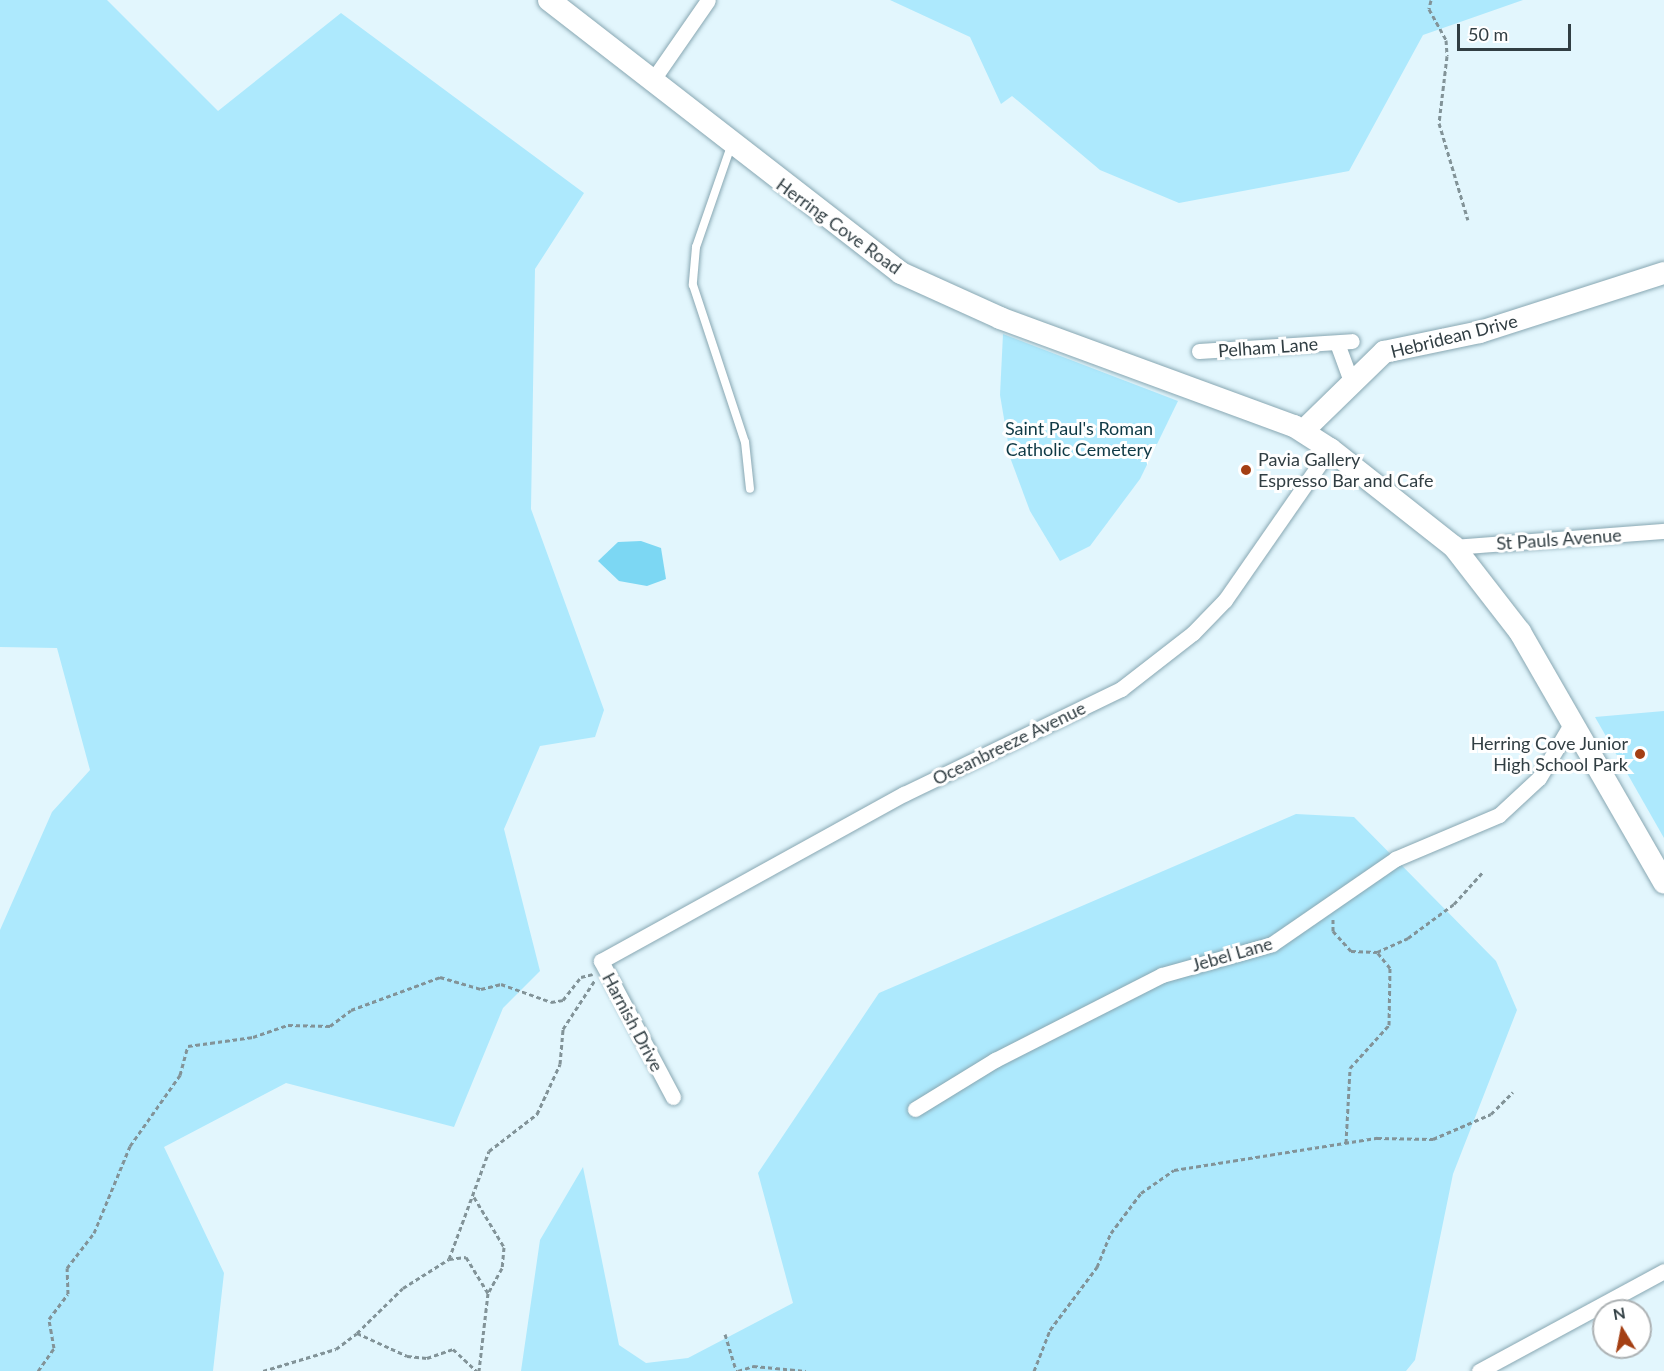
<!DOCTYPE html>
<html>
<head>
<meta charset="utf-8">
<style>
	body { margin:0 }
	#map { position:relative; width:1664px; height:1371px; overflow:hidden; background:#e2f6fd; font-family:Lato,sans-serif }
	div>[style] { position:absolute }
	.green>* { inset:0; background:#ade9fd }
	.water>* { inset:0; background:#7cd7f3 }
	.path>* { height:3px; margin-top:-1.5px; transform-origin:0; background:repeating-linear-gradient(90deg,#829398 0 4.5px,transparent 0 7.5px) }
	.roads { filter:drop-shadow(0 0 2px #88a7b2) drop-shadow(0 0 2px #88a7b2) }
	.service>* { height:8px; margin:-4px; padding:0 4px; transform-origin:4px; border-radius:4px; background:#fff }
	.minor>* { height:15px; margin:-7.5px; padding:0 7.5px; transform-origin:7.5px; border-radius:7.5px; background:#fff }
	.secondary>* { height:22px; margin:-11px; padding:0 11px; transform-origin:11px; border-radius:11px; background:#fff }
	.dots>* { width:16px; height:16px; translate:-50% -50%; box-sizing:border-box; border:3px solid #fff; border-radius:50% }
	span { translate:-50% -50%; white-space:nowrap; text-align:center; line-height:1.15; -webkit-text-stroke:6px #fff; paint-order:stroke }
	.street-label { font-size:18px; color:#313e43 }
	.park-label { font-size:18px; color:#0f3a46 }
	.poi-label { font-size:18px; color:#313e43 }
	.left { translate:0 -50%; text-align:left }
	.right { translate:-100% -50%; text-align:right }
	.north { position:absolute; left:1592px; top:1299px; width:60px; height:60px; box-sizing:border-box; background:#fff; border:2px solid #adb2b4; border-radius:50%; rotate:350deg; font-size:16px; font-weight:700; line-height:24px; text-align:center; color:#313e43 }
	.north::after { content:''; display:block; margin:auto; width:21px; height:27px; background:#a43f13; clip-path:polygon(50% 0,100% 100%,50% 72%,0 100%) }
	.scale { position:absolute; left:1457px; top:24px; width:114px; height:27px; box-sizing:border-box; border:3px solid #313e43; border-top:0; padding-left:8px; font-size:18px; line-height:21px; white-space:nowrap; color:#313e43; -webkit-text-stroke:4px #fff; paint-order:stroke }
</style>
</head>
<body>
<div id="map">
	<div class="green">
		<div style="clip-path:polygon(0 0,107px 0,218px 111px,341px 13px,584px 193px,535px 269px,531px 509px,604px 710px,595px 737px,540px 746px,504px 829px,540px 971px,503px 1008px,454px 1127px,286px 1083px,164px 1147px,224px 1273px,213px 1371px,0 1371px,0 930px,52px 812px,90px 770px,57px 648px,0 647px)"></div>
		<div style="clip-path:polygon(890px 0,1523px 0,1423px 35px,1349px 171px,1179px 203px,1100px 170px,1012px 96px,1001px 104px,970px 37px)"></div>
		<div style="clip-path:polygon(1003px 334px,1178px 401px,1140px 479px,1090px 546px,1060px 561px,1030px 511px,1011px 460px,1000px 395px)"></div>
		<div style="clip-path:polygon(1664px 711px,1664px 838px,1595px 717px)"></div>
		<div style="clip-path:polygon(1296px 814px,1354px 817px,1496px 961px,1517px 1010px,1453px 1174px,1415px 1360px,1406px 1371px,521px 1371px,540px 1240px,583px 1167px,619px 1345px,646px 1363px,688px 1358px,793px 1303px,758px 1173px,879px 993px)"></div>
	</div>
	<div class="water">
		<div style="clip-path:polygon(641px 541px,661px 548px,666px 579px,647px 586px,619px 581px,598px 561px,618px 542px)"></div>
	</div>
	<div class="path">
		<div style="left:1431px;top:0;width:9px;rotate:103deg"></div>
		<div style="left:1429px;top:9px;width:35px;rotate:61deg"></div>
		<div style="left:1446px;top:40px;width:16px;rotate:86deg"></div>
		<div style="left:1447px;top:56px;width:67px;rotate:96.8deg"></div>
		<div style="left:1439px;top:123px;width:101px;rotate:73.4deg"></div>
		<div style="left:1333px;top:919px;width:12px;rotate:90deg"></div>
		<div style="left:1333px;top:931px;width:27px;rotate:48deg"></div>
		<div style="left:1351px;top:951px;width:26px;rotate:2deg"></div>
		<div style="left:1346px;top:1143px;width:75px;rotate:-86.9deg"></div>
		<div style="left:1350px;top:1068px;width:58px;rotate:-47.8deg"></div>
		<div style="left:1389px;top:1025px;width:57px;rotate:-89deg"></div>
		<div style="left:1390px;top:968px;width:21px;rotate:-129deg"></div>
		<div style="left:1377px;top:952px;width:34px;rotate:-24deg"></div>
		<div style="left:1408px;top:938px;width:57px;rotate:-36.5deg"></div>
		<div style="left:1454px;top:904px;width:42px;rotate:-47.9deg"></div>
		<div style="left:474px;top:1197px;width:58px;rotate:59deg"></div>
		<div style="left:504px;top:1247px;width:21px;rotate:95deg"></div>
		<div style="left:502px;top:1268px;width:29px;rotate:119deg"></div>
		<div style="left:449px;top:1259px;width:115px;rotate:-69.7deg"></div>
		<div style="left:489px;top:1151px;width:61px;rotate:-37.6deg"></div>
		<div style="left:537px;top:1114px;width:55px;rotate:-65.3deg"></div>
		<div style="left:560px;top:1064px;width:35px;rotate:-85deg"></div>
		<div style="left:563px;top:1029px;width:59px;rotate:-56.9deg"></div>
		<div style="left:357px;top:1333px;width:64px;rotate:-44.4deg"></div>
		<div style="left:403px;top:1288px;width:54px;rotate:-32.2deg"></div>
		<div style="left:449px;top:1259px;width:17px;rotate:-7deg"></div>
		<div style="left:466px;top:1257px;width:42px;rotate:58.6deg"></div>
		<div style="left:488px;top:1293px;width:79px;rotate:96.6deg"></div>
		<div style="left:725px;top:1334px;width:39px;rotate:73deg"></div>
		<div style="left:38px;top:1371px;width:28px;rotate:-55deg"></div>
		<div style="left:54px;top:1348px;width:29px;rotate:-100deg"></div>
		<div style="left:49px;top:1319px;width:31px;rotate:-53deg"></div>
		<div style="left:68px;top:1294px;width:26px;rotate:-92deg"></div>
		<div style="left:67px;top:1268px;width:44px;rotate:-52.4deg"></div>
		<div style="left:94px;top:1233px;width:94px;rotate:-67.5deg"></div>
		<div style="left:130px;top:1146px;width:87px;rotate:-54.8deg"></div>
		<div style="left:180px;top:1075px;width:30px;rotate:-75deg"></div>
		<div style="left:188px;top:1046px;width:66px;rotate:-7.9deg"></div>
		<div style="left:253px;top:1037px;width:37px;rotate:-19deg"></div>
		<div style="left:288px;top:1025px;width:42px;rotate:1.4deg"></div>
		<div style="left:330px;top:1026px;width:26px;rotate:-37deg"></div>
		<div style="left:351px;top:1010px;width:95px;rotate:-20.3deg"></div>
		<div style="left:440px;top:977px;width:43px;rotate:16.3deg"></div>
		<div style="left:481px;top:989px;width:21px;rotate:-14deg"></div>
		<div style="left:501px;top:984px;width:53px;rotate:19.8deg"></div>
		<div style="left:551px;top:1002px;width:12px;rotate:-9deg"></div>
		<div style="left:563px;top:1000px;width:29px;rotate:-52deg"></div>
		<div style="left:581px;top:977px;width:12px;rotate:-14deg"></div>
		<div style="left:263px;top:1371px;width:76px;rotate:-16.8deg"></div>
		<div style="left:336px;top:1349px;width:26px;rotate:-37deg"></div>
		<div style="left:357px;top:1333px;width:55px;rotate:24.7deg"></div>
		<div style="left:407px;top:1356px;width:20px;rotate:6deg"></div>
		<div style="left:427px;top:1358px;width:28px;rotate:-19deg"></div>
		<div style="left:453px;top:1349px;width:33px;rotate:43deg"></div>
		<div style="left:738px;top:1371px;width:16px;rotate:-18deg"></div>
		<div style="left:753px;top:1366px;width:53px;rotate:5.4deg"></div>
		<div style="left:1034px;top:1371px;width:44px;rotate:-68.7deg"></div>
		<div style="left:1050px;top:1330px;width:79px;rotate:-53.3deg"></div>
		<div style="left:1097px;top:1267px;width:37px;rotate:-68deg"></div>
		<div style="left:1111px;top:1233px;width:50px;rotate:-53.1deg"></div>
		<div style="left:1141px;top:1193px;width:40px;rotate:-34.9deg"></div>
		<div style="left:1174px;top:1170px;width:206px;rotate:-9deg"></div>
		<div style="left:1377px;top:1138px;width:56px;rotate:1deg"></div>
		<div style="left:1433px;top:1139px;width:63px;rotate:-23.3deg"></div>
		<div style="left:1491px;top:1114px;width:31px;rotate:-45deg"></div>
	</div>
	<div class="roads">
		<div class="service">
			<div style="left:731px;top:146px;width:107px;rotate:109.1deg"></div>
			<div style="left:696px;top:247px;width:38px;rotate:95deg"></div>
			<div style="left:693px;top:285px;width:165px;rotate:71.7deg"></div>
			<div style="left:745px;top:442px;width:47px;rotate:83.9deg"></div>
		</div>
		<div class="minor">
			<div style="left:652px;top:81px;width:98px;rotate:-55.3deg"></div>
			<div style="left:1337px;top:343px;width:40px;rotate:69.8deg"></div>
			<div style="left:1199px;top:351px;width:153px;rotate:-3.7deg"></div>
			<div style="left:1454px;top:547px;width:211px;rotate:-4.4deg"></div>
			<div style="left:673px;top:1097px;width:154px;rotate:-117.9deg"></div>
			<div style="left:601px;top:961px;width:346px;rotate:-28.9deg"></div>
			<div style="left:904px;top:794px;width:241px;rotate:-25.8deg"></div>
			<div style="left:1121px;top:689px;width:91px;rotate:-37.9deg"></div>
			<div style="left:1193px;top:633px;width:46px;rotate:-45.9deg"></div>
			<div style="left:1225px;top:600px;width:184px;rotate:-55.2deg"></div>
			<div style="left:915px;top:1109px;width:94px;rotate:-31.5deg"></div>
			<div style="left:995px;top:1060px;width:187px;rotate:-27deg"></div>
			<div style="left:1162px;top:975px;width:114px;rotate:-15.7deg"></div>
			<div style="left:1272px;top:944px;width:150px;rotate:-34.6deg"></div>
			<div style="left:1395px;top:859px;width:113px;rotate:-22.9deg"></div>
			<div style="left:1499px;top:815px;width:54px;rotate:-42.8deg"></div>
			<div style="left:1539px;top:778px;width:66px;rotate:-59.2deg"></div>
			<div style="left:1479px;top:1371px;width:210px;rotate:-28.4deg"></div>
		</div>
		<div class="secondary">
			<div style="left:549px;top:0;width:445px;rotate:37.8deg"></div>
			<div style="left:901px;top:273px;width:109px;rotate:24.4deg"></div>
			<div style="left:1000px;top:318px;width:313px;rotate:20.2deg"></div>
			<div style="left:1294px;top:426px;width:43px;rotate:32.6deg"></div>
			<div style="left:1330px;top:449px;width:158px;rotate:38.3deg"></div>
			<div style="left:1454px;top:547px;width:108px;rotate:52.2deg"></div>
			<div style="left:1520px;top:632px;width:289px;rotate:60.1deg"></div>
			<div style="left:1304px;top:430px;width:112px;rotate:-44.3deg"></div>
			<div style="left:1384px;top:352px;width:98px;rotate:-11.8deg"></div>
			<div style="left:1480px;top:332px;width:193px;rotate:-17.8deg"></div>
		</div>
	</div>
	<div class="dots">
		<div style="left:1246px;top:470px;background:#a43f13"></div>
		<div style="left:1640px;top:754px;background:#a43f13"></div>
	</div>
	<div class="street-label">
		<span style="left:839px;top:226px;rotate:36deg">Herring Cove Road</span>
		<span style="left:1454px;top:336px;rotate:-14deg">Hebridean Drive</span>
		<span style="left:1268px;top:347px;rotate:-4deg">Pelham Lane</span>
		<span style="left:1559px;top:539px;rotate:-4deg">St Pauls Avenue</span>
		<span style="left:1009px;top:743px;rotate:-26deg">Oceanbreeze Avenue</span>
		<span style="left:1232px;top:954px;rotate:-16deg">Jebel Lane</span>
		<span style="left:633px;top:1022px;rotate:62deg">Harnish Drive</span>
	</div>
	<div class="park-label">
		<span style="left:1079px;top:439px">Saint Paul's Roman<br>Catholic Cemetery</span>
	</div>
	<div class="poi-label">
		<span class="left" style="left:1258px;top:470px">Pavia Gallery<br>Espresso Bar and Cafe</span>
		<span class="right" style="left:1628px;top:754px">Herring Cove Junior<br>High School Park</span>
	</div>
	<div class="north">N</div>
	<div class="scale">50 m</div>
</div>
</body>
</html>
